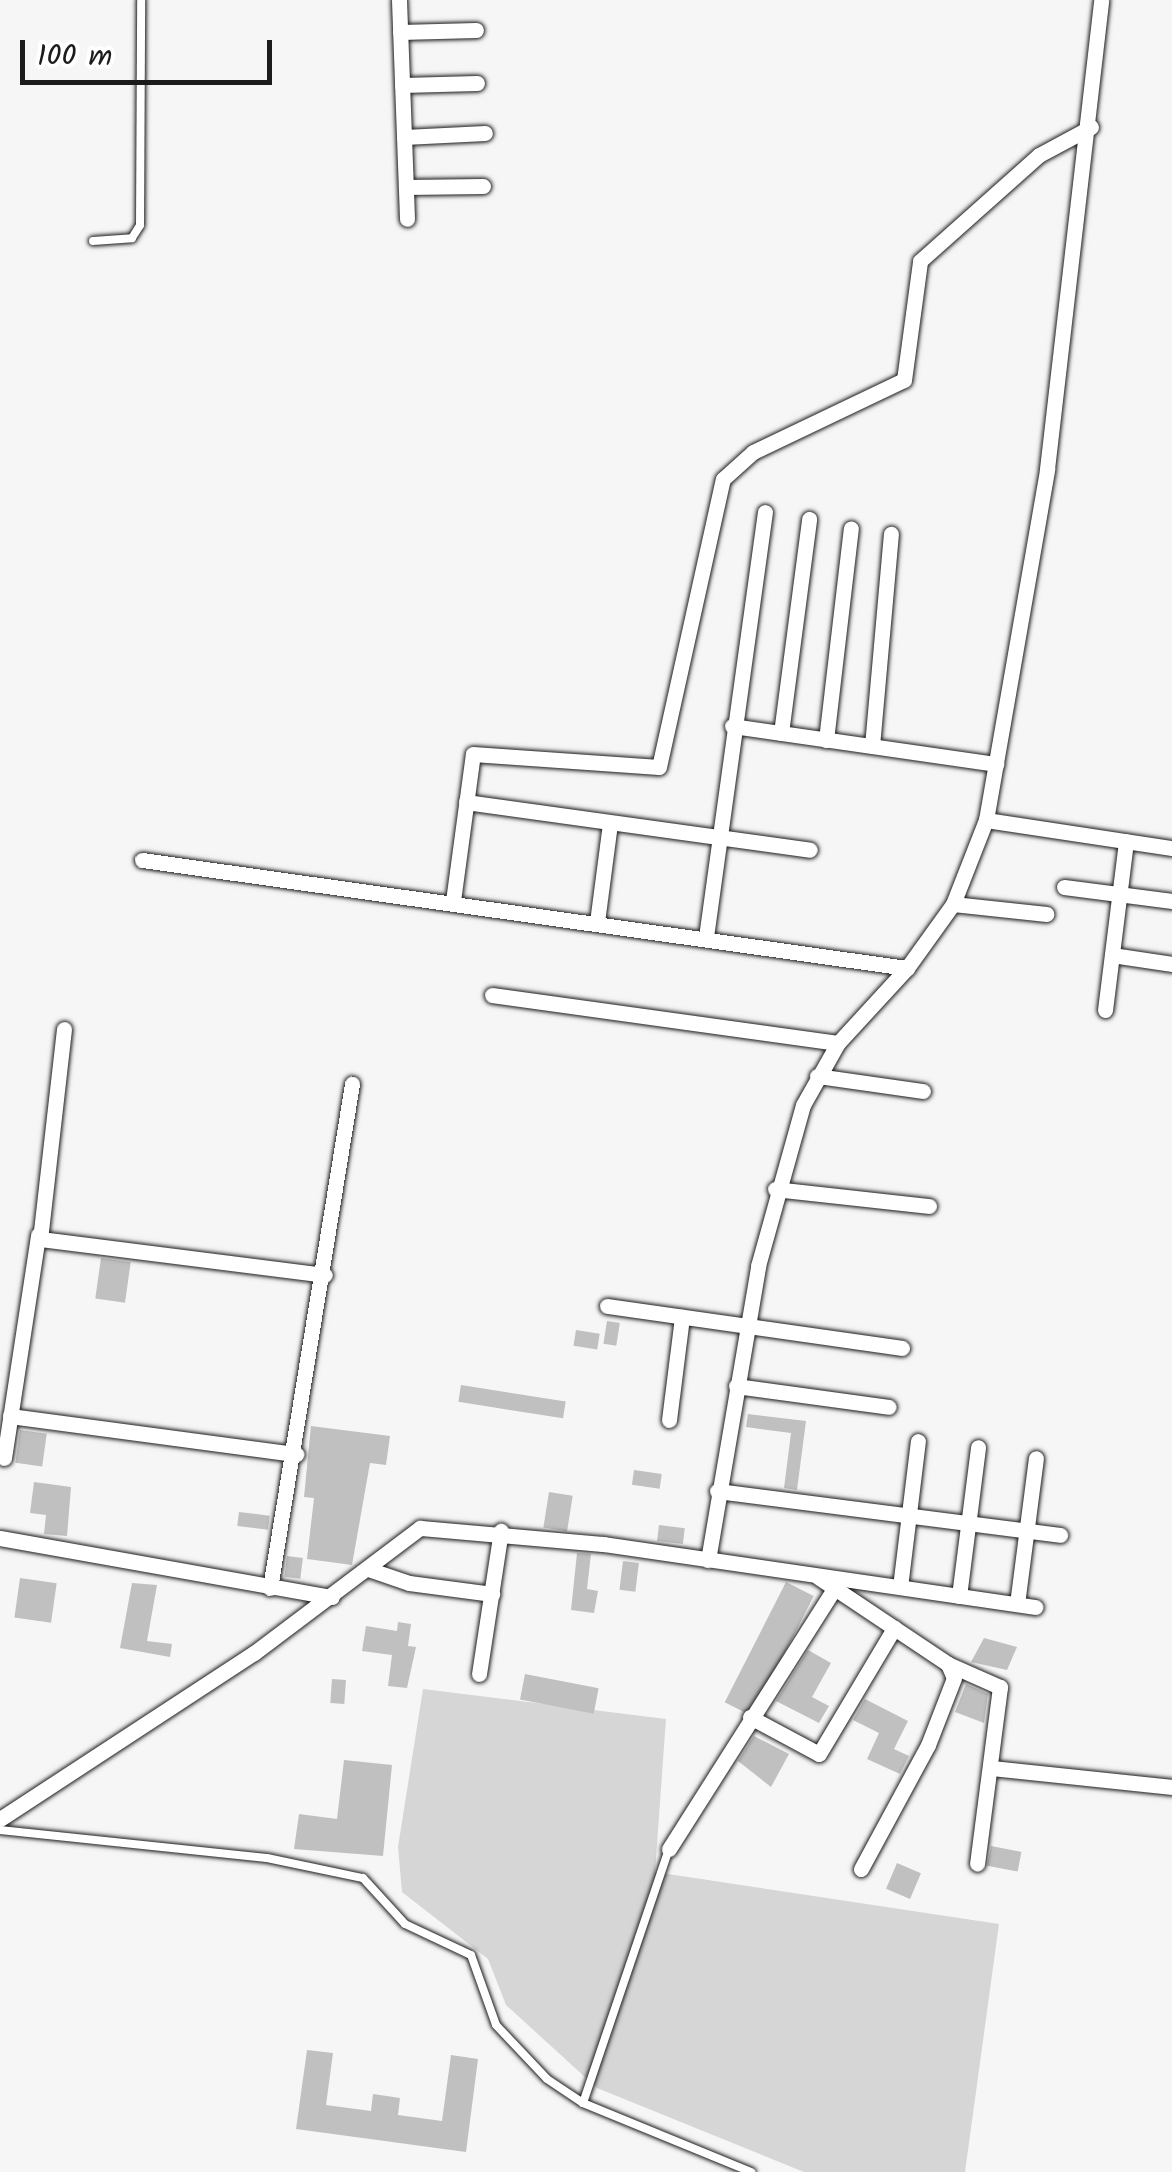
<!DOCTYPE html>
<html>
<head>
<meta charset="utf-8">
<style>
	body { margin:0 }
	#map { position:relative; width:1172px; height:2172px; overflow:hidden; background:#f6f6f6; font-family:Kalam,sans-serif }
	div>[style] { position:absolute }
	.green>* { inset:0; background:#d6d6d6 }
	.building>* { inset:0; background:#c0c0c0; transform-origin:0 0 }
	.roads { filter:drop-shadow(0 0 2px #1c1c1c) drop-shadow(0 0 2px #1c1c1c) }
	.service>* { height:8px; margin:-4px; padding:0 4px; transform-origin:4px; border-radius:4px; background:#fff }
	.minor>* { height:15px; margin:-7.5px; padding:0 7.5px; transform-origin:7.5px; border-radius:7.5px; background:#fff }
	span { translate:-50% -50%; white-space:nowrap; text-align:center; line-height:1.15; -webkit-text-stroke:10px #fff; paint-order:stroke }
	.scale { position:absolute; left:20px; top:40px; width:252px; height:45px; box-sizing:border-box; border:5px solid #1c1c1c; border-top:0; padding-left:12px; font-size:30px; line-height:35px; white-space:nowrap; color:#1c1c1c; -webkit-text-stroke:8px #fff; paint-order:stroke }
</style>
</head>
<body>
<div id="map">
	<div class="green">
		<div style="clip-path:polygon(423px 1689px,666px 1719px,655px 1872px,999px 1924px,965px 2172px,804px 2172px,597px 2088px,506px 2005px,488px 1959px,402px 1892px,398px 1847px)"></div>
	</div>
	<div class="building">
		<div style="left:101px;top:1258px;width:30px;height:41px;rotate:8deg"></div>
		<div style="left:607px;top:1321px;width:13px;height:23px;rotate:9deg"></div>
		<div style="left:576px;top:1330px;width:24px;height:16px;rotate:9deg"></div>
		<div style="left:461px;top:1385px;width:106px;height:17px;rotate:9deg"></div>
		<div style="clip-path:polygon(748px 1414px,806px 1421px,797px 1490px,784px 1488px,791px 1433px,746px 1427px)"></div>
		<div style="clip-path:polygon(311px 1426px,390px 1436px,386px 1465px,370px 1463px,352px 1565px,307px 1559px,314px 1498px,304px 1497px)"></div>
		<div style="left:20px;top:1430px;width:27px;height:33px;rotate:8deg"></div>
		<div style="left:634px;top:1470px;width:28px;height:15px;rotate:8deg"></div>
		<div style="clip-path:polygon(34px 1482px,71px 1487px,67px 1536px,44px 1534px,46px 1515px,30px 1513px)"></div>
		<div style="left:549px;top:1492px;width:24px;height:36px;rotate:9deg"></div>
		<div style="left:239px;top:1512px;width:31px;height:14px;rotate:7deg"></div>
		<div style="left:659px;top:1525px;width:26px;height:16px;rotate:7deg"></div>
		<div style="clip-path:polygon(577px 1553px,591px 1554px,587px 1589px,598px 1591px,594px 1613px,571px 1610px)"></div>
		<div style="left:287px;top:1556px;width:16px;height:21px;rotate:7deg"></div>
		<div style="left:623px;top:1561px;width:16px;height:29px;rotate:7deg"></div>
		<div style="left:20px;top:1578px;width:37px;height:40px;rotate:8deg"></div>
		<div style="left:786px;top:1582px;width:31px;height:135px;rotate:27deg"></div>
		<div style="clip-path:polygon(132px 1583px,157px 1585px,147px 1641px,172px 1644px,170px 1657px,120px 1648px)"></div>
		<div style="clip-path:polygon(398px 1622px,411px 1624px,408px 1646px,416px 1647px,407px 1688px,388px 1686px,392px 1655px,362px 1651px,366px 1626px,397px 1631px)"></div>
		<div style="clip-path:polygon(984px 1638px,1017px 1647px,1007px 1670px,971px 1662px)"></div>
		<div style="clip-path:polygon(808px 1650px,831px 1663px,812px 1697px,829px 1706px,819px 1723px,776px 1701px)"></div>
		<div style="left:525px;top:1674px;width:75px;height:26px;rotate:11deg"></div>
		<div style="left:332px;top:1679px;width:14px;height:24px;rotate:4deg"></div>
		<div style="clip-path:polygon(966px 1684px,988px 1694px,984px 1723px,955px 1712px)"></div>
		<div style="clip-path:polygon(865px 1699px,908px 1721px,894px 1749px,909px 1756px,900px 1774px,867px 1759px,879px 1733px,853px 1720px)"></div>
		<div style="clip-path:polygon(754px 1736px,789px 1754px,771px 1787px,738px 1761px)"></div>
		<div style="clip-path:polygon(344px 1760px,392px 1765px,383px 1856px,294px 1849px,299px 1814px,337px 1819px)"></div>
		<div style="left:991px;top:1846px;width:31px;height:20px;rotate:11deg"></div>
		<div style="left:897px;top:1863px;width:26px;height:28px;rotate:23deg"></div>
		<div style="clip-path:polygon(307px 2050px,333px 2053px,326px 2105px,371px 2111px,373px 2094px,400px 2098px,398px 2115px,442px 2121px,451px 2055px,478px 2059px,466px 2152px,296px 2129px)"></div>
	</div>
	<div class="roads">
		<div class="service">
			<div style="left:93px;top:241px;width:39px;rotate:-4deg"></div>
			<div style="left:132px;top:238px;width:15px;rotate:-58deg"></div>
			<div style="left:140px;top:225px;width:225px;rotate:-89.7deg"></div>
			<div style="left:0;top:1830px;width:268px;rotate:6deg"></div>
			<div style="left:267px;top:1858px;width:98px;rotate:11.8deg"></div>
			<div style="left:363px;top:1878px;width:62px;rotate:47.6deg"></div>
			<div style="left:405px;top:1924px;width:73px;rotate:25.2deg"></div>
			<div style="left:471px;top:1955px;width:74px;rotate:70.3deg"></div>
			<div style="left:496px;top:2025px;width:74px;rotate:46.6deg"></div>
			<div style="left:547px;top:2079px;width:43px;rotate:33.7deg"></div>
			<div style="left:583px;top:2103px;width:182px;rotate:22.3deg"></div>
			<div style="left:583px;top:2103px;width:268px;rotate:-71.3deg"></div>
		</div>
		<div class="minor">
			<div style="left:399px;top:0;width:219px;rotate:87.9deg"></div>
			<div style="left:400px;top:32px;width:76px;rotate:-1.5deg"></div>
			<div style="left:402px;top:85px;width:75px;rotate:-1.5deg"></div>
			<div style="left:404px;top:137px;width:81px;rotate:-2.8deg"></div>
			<div style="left:406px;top:187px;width:77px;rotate:-0.7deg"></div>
			<div style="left:732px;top:726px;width:267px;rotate:8.2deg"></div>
			<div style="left:781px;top:733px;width:216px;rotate:-82.5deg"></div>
			<div style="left:826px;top:740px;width:213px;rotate:-83.3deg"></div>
			<div style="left:872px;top:746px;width:213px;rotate:-84.9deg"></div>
			<div style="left:466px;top:802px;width:347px;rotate:7.9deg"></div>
			<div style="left:986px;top:820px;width:188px;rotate:8.6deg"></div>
			<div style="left:142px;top:860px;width:773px;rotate:8.04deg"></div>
			<div style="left:1064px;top:887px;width:109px;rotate:7.4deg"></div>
			<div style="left:453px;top:901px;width:148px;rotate:-82.3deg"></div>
			<div style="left:473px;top:754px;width:186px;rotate:4deg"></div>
			<div style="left:659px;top:767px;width:295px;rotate:-77.5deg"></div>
			<div style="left:723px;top:479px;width:40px;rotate:-42deg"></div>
			<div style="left:753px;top:452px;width:167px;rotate:-25.5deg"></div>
			<div style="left:904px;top:380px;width:120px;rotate:-82.3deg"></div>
			<div style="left:920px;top:261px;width:159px;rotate:-41.7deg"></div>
			<div style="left:1039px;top:155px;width:59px;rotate:-28.3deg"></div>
			<div style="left:953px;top:904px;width:94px;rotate:6.1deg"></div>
			<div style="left:597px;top:922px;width:100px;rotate:-82.5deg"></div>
			<div style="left:706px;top:937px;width:429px;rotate:-82.1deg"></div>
			<div style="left:1112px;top:955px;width:61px;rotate:8.5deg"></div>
			<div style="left:492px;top:995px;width:349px;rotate:7.9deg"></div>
			<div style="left:1105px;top:1010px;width:170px;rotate:-82.9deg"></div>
			<div style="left:64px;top:1029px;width:211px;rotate:96.5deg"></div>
			<div style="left:40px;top:1239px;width:287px;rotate:7.2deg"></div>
			<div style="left:817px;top:1076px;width:107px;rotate:8.1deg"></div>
			<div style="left:775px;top:1189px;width:155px;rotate:6.3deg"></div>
			<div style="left:607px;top:1306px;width:298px;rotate:8.1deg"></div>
			<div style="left:736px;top:1386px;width:154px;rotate:7.8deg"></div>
			<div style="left:10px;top:1416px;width:289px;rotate:7.6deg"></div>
			<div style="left:669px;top:1420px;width:104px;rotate:-82.8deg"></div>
			<div style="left:4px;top:1458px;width:226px;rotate:-81.3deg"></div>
			<div style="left:717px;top:1491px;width:346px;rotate:7.3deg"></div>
			<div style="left:0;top:1538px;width:337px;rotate:10.1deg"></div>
			<div style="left:708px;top:1560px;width:298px;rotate:-80.3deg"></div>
			<div style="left:758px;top:1266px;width:167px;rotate:-74.4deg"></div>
			<div style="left:803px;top:1105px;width:71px;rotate:-60.6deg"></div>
			<div style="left:838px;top:1043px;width:102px;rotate:-47.4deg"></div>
			<div style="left:907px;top:968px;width:79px;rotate:-54.3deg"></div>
			<div style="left:953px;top:904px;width:90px;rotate:-68.6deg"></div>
			<div style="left:986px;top:820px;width:356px;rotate:-80.1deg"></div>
			<div style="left:1047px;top:469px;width:472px;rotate:-83.4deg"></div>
			<div style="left:368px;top:1569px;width:43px;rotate:18.9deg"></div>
			<div style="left:409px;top:1583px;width:84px;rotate:7.5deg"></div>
			<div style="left:818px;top:1577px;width:156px;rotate:33.8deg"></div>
			<div style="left:948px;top:1664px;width:15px;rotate:67deg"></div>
			<div style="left:954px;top:1678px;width:72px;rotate:111.2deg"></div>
			<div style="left:928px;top:1745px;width:141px;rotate:118.4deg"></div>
			<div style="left:900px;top:1587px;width:147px;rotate:-83deg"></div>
			<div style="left:270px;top:1588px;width:511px;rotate:-80.76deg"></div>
			<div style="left:959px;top:1596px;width:150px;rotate:-82.7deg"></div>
			<div style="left:1017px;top:1604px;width:147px;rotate:-82.6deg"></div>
			<div style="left:948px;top:1664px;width:57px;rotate:23.9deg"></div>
			<div style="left:1000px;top:1687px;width:178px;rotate:97.4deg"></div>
			<div style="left:479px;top:1674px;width:145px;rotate:-81.3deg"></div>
			<div style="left:750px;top:1717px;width:78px;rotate:28.2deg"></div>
			<div style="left:819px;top:1754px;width:147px;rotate:-59.2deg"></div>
			<div style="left:992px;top:1768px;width:181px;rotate:6deg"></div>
			<div style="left:0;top:1819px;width:303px;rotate:-33.2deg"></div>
			<div style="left:254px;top:1653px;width:208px;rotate:-37deg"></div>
			<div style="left:420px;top:1528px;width:184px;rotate:5deg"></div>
			<div style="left:603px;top:1544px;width:437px;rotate:8.3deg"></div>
			<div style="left:669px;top:1849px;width:308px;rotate:-57.6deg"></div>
		</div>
	</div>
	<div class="scale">100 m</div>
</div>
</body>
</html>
